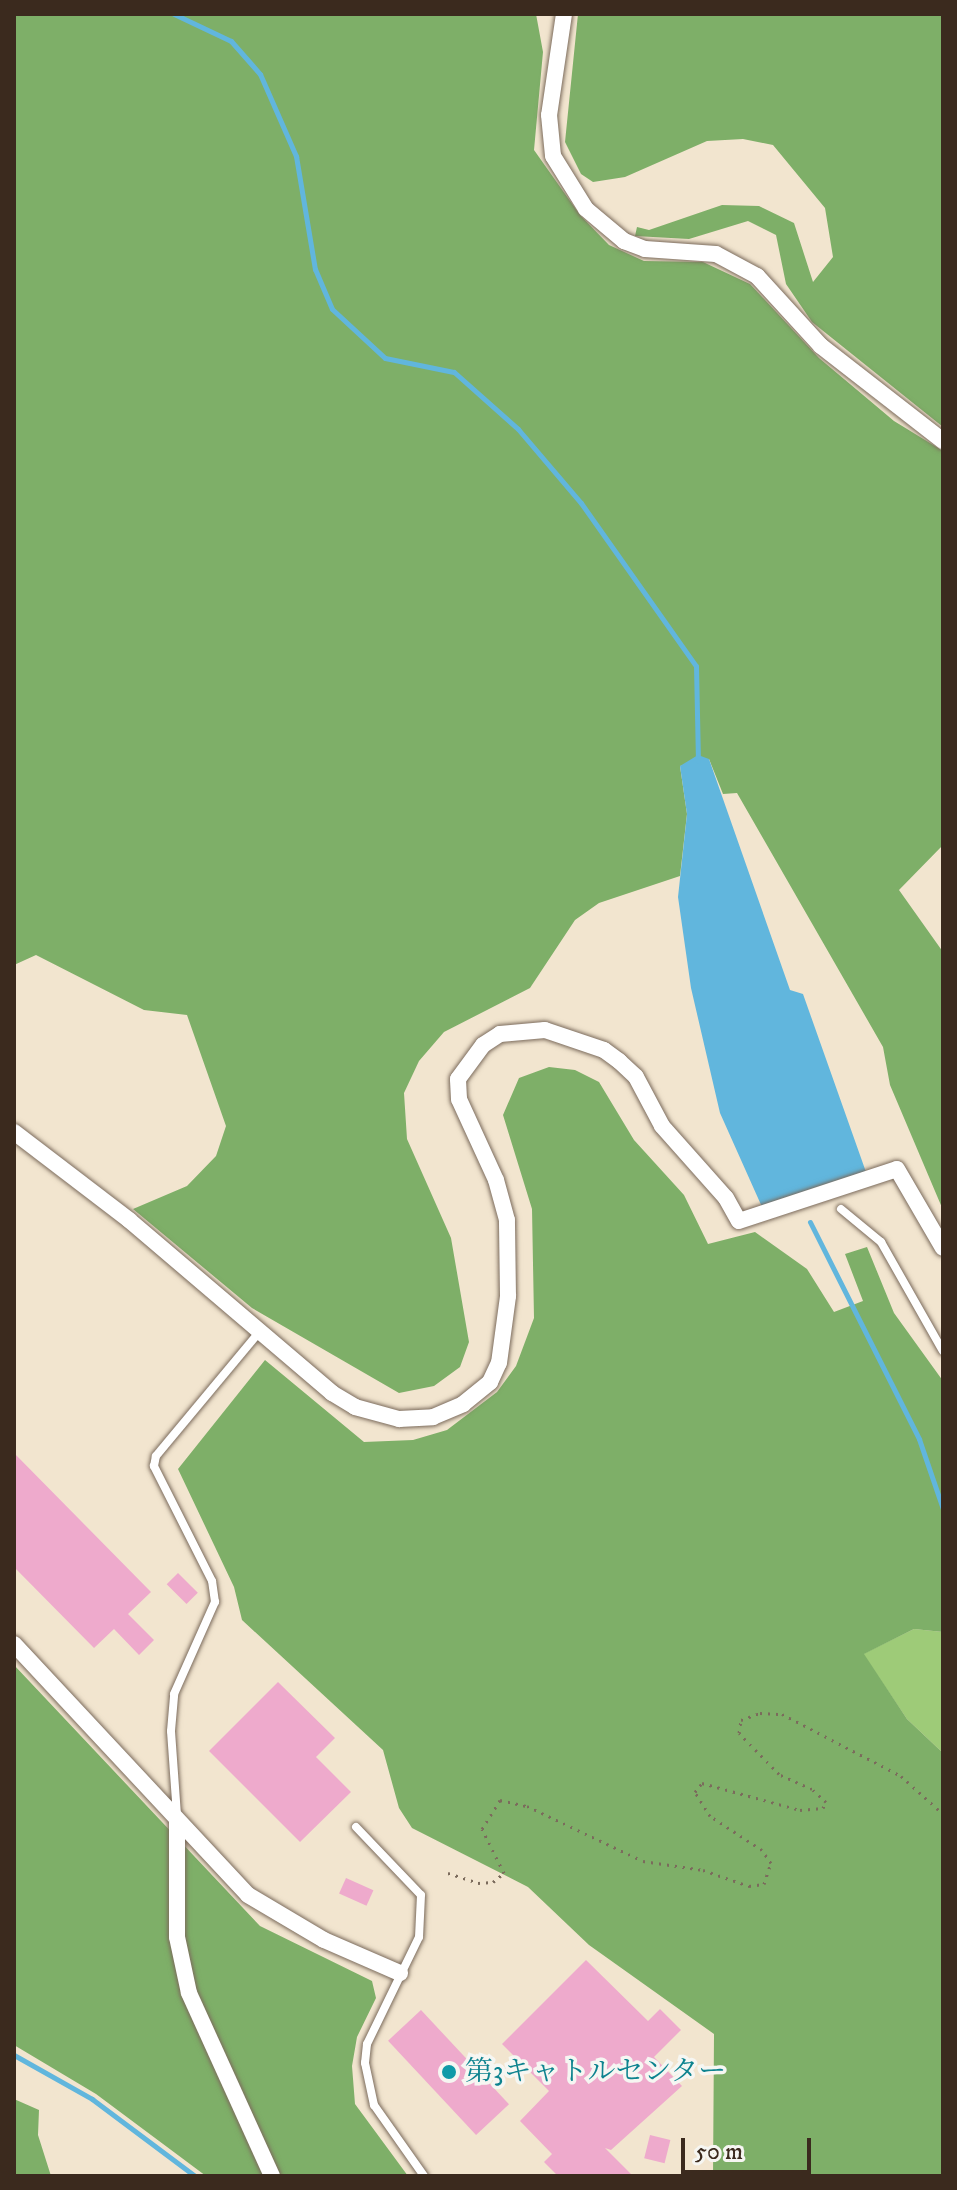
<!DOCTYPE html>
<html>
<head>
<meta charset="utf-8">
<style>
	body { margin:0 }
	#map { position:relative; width:957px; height:2190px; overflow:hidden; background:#f2e5cf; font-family:"IM FELL DW Pica","Noto Serif JP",serif }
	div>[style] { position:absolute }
	.green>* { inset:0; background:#9ecb78 }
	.forest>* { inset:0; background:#7eaf68 }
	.water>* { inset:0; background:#61b6dd }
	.stream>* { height:5px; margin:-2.5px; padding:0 2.5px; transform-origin:2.5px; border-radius:2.5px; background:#61b6dd }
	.building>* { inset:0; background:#eac; transform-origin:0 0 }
	.path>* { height:3px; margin-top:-1.5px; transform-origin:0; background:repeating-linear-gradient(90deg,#7b6b5c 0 2px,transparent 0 8px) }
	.roads { filter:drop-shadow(0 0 2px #7b6b5c) drop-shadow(0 0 2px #7b6b5c) }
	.lane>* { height:8px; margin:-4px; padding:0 4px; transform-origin:4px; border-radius:4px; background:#fff }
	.street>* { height:16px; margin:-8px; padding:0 8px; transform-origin:8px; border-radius:8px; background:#fff }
	.dots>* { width:22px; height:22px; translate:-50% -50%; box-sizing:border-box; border:4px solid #f6f6f2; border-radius:50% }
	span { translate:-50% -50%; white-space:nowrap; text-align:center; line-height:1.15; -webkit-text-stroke:7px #f6f6f2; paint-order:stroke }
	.culture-label { font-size:28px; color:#0d838f }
	.left { translate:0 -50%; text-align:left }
	.frame { position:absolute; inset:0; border:16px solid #3b2a1e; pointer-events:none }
	.scale { position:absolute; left:681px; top:2138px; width:130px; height:36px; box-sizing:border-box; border:4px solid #3b2a1e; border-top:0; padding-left:10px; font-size:24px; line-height:28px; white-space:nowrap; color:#3b2a1e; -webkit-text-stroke:6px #f6f6f2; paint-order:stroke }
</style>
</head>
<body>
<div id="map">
	<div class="green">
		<div style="clip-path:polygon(914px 1629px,943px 1632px,943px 1753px,907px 1719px,863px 1654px)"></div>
	</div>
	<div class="forest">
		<div style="clip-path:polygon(14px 14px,536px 14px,543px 52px,534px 150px,580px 215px,609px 245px,644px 261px,703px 262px,750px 284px,819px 358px,894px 421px,943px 451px,943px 845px,899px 890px,943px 952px,943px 1210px,890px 1085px,883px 1047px,737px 793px,723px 794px,709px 759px,680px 766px,687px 814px,680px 876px,599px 903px,575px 920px,530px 988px,444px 1032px,419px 1061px,404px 1093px,407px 1139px,451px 1238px,469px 1342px,460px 1367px,434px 1386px,399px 1393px,252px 1308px,133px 1209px,187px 1186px,216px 1156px,226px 1126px,187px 1015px,144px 1010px,36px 955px,14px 965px)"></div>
		<div style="clip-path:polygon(578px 14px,943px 14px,943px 427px,812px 322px,786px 284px,776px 235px,748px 221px,689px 239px,635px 236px,637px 227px,649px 230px,722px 205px,759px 206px,794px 223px,813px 282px,833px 257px,825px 208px,773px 145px,743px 139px,707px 141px,625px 177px,593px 182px,581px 174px,565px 142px)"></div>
		<div style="clip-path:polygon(549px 1067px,575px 1070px,599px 1082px,634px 1140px,684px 1195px,708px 1244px,755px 1232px,807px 1269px,834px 1312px,863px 1301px,845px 1254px,867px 1247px,894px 1313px,943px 1381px,943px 1632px,914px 1629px,864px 1654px,907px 1719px,943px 1753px,943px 2176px,713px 2176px,714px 2034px,589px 1945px,528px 1887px,412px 1828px,399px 1808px,383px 1750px,242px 1620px,234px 1587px,178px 1469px,265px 1360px,364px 1442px,413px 1440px,447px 1430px,497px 1392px,516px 1366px,534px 1318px,532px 1209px,503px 1115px,519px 1078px)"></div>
		<div style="clip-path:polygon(14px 1665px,260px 1926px,372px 1981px,376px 1998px,357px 2037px,352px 2066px,355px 2104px,408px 2176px,206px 2176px,96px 2094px,14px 2045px)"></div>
		<div style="clip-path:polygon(14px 2099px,39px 2110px,38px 2135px,51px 2176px,14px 2176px)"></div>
	</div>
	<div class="water">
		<div style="clip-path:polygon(698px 755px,709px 759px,790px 990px,803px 994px,866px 1172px,762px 1207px,720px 1113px,691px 988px,678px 897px,687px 814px,680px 766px)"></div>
	</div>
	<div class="stream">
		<div style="left:174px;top:14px;width:63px;rotate:25.3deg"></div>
		<div style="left:231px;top:41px;width:44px;rotate:48.7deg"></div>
		<div style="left:260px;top:74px;width:90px;rotate:66.3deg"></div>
		<div style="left:296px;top:156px;width:115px;rotate:80.5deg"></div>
		<div style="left:315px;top:269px;width:43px;rotate:67deg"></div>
		<div style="left:332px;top:309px;width:72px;rotate:42.8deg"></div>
		<div style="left:385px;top:358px;width:70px;rotate:11.5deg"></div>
		<div style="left:454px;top:372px;width:86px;rotate:41.7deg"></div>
		<div style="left:518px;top:429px;width:97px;rotate:49.6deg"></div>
		<div style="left:581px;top:503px;width:199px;rotate:54.8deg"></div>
		<div style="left:696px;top:666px;width:95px;rotate:88.8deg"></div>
		<div style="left:810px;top:1222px;width:243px;rotate:63.3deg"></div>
		<div style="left:919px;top:1439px;width:74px;rotate:71.1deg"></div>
		<div style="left:14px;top:2055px;width:90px;rotate:29.4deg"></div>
		<div style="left:92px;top:2099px;width:129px;rotate:36.8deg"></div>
	</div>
	<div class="building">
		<div style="clip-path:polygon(14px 1453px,151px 1592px,128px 1614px,154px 1640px,139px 1655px,114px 1629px,94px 1648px,14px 1567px)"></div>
		<div style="left:178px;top:1573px;width:28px;height:16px;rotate:45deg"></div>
		<div style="clip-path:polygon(278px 1682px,335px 1738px,316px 1757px,351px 1792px,300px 1842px,209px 1751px)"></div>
		<div style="left:346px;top:1878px;width:30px;height:17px;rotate:24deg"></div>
		<div style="clip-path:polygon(586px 1960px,648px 2021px,660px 2009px,681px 2030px,654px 2057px,682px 2086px,611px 2150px,605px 2148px,633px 2176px,558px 2176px,544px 2162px,552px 2154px,520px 2121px,549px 2091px,502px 2044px)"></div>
		<div style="left:421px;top:2010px;width:129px;height:45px;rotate:47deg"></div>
		<div style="left:650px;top:2135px;width:21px;height:24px;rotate:14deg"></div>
	</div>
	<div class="path">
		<div style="left:448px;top:1873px;width:32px;rotate:18deg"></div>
		<div style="left:478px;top:1883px;width:15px;rotate:-4deg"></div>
		<div style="left:493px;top:1882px;width:14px;rotate:-39deg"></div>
		<div style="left:504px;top:1873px;width:49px;rotate:-116.6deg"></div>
		<div style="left:482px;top:1829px;width:34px;rotate:-58deg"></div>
		<div style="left:500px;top:1800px;width:28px;rotate:13deg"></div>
		<div style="left:527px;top:1806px;width:128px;rotate:25.4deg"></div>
		<div style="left:643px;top:1861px;width:61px;rotate:8.5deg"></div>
		<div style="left:703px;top:1870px;width:49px;rotate:19.2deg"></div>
		<div style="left:749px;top:1886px;width:15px;rotate:-8deg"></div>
		<div style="left:764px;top:1884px;width:22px;rotate:-72deg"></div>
		<div style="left:771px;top:1863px;width:16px;rotate:-125deg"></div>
		<div style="left:762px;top:1850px;width:62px;rotate:-146.8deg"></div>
		<div style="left:710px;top:1816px;width:28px;rotate:-122deg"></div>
		<div style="left:695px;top:1792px;width:11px;rotate:-52deg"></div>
		<div style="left:702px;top:1783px;width:102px;rotate:15.4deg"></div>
		<div style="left:800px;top:1810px;width:23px;rotate:-5deg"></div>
		<div style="left:823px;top:1808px;width:7px;rotate:-63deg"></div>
		<div style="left:826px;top:1802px;width:19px;rotate:-137deg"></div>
		<div style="left:812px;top:1789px;width:36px;rotate:-156deg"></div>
		<div style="left:779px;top:1774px;width:57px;rotate:-134.3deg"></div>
		<div style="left:739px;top:1733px;width:13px;rotate:-81deg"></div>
		<div style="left:741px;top:1720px;width:20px;rotate:-20deg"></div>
		<div style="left:760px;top:1713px;width:22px;rotate:3deg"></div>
		<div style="left:782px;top:1714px;width:134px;rotate:27.5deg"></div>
		<div style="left:901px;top:1776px;width:57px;rotate:42.1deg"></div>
	</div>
	<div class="roads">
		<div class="lane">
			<div style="left:841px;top:1209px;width:52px;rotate:39.5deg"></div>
			<div style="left:881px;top:1242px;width:125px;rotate:60.4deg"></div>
			<div style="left:177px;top:1815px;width:84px;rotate:-94.1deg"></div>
			<div style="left:171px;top:1731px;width:37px;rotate:-85deg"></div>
			<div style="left:174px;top:1694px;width:101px;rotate:-66deg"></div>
			<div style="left:215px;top:1602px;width:21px;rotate:-98deg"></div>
			<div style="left:212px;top:1581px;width:129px;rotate:-116.8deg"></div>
			<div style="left:154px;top:1466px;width:10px;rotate:-79deg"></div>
			<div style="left:156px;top:1456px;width:164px;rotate:-50.2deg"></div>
			<div style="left:356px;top:1827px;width:94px;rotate:46.3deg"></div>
			<div style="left:421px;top:1895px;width:42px;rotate:92.7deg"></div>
			<div style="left:419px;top:1937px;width:119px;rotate:115.9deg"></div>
			<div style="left:367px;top:2044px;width:19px;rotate:96deg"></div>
			<div style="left:365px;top:2063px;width:43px;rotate:77.9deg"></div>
			<div style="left:374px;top:2105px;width:87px;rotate:54.8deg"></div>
		</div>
		<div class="street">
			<div style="left:564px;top:14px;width:102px;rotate:98.4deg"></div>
			<div style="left:549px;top:115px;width:41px;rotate:84.4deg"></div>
			<div style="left:553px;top:156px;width:62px;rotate:58.1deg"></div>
			<div style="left:586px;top:209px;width:50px;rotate:40.1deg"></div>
			<div style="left:624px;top:241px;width:22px;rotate:21deg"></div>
			<div style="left:645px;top:249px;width:71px;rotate:4deg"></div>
			<div style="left:716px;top:254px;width:47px;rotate:28.2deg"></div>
			<div style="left:757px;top:276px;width:95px;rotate:47.6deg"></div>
			<div style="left:821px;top:346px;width:155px;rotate:37.9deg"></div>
			<div style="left:14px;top:1132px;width:145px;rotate:37.4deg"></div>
			<div style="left:129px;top:1220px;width:267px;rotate:40.4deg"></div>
			<div style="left:332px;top:1393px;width:27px;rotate:31deg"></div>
			<div style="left:355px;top:1407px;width:46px;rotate:15.3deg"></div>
			<div style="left:399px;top:1419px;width:34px;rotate:-3deg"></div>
			<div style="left:433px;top:1417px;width:33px;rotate:-23deg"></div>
			<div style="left:463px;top:1404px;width:35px;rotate:-39deg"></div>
			<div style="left:490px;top:1382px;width:21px;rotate:-65deg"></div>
			<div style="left:499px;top:1363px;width:68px;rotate:-82.3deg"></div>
			<div style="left:508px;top:1296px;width:76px;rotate:-90.8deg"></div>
			<div style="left:507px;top:1220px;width:41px;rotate:-105.4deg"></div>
			<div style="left:496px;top:1180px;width:89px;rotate:-114.6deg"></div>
			<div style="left:459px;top:1099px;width:20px;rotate:-93deg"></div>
			<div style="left:458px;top:1079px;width:42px;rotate:-53.7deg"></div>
			<div style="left:483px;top:1045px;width:20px;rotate:-33deg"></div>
			<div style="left:500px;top:1034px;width:45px;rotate:-5.1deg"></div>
			<div style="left:545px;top:1030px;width:62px;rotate:18.7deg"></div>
			<div style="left:604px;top:1050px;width:19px;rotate:36deg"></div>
			<div style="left:619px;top:1061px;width:23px;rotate:43deg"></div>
			<div style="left:636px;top:1077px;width:55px;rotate:62deg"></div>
			<div style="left:662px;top:1126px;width:96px;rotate:48.4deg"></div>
			<div style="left:726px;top:1198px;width:26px;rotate:61deg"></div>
			<div style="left:739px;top:1221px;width:166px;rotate:-18.2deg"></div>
			<div style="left:897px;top:1169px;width:91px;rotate:59.8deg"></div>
			<div style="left:14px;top:1644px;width:343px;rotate:47deg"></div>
			<div style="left:248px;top:1895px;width:88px;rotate:30.6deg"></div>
			<div style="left:324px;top:1940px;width:83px;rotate:23.5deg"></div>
			<div style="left:177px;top:1821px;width:116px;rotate:90deg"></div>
			<div style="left:177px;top:1937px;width:57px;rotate:77.9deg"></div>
			<div style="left:189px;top:1993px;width:201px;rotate:65.6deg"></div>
		</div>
	</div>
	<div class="dots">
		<div style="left:449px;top:2072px;background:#0f9aa8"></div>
	</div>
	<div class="culture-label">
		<span class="left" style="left:465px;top:2072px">第3キャトルセンター</span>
	</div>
	<div class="frame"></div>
	<div class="scale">50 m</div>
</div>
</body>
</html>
